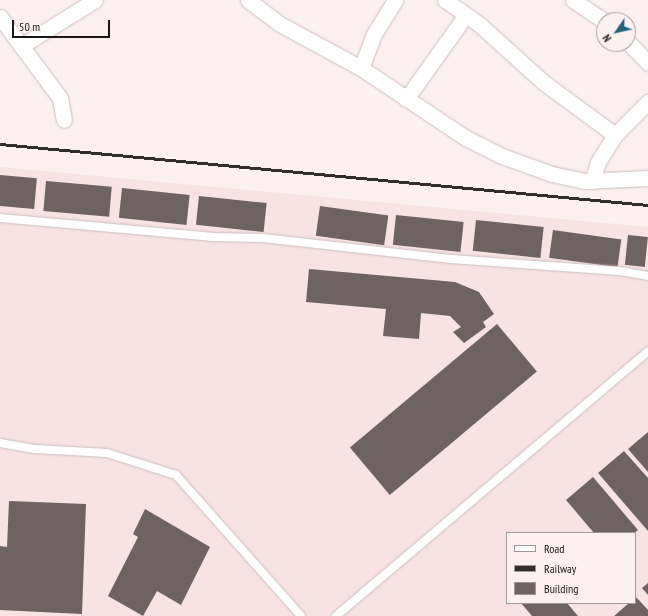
<!DOCTYPE html>
<html>
<head>
<meta charset="utf-8">
<style>
	body { margin:0 }
	#map { position:relative; width:648px; height:616px; overflow:hidden; background:#fdf0f0; font-family:"PT Sans Narrow",sans-serif }
	div>[style] { position:absolute }
	.built>* { inset:0; background:#f8e2e3 }
	.building>* { inset:0; background:#6e6262; transform-origin:0 0 }
	.roads { filter:drop-shadow(0 0 1px #cbbebe) drop-shadow(0 0 1px #cbbebe) }
	.lane>* { height:8px; margin:-4px; padding:0 4px; transform-origin:4px; border-radius:4px; background:#fff }
	.street>* { height:15px; margin:-7.5px; padding:0 7.5px; transform-origin:7.5px; border-radius:7.5px; background:#fff }
	.rail>* { height:3px; margin:-1.5px; padding:0 1.5px; transform-origin:1.5px; border-radius:1.5px; background:#332d2e }
	span { translate:-50% -50%; white-space:nowrap; text-align:center; line-height:1.15; -webkit-text-stroke:3.5px #fdf0f0; paint-order:stroke }
	.legend { position:absolute; left:506px; top:532px; width:130px; height:72px; box-sizing:border-box; background:#fdf0f0; border:1px solid #a29899; margin:0; padding:5px 7px; list-style:none; font-size:12px; color:#1a1516 }
	.legend li { display:flex; align-items:center; gap:8px; height:20px }
	.legend b { width:20px; border:1px solid #a29899 }
	.north { position:absolute; left:596px; top:12px; width:40px; height:40px; box-sizing:border-box; background:#fdf0f0; border:1px solid #a29899; border-radius:50%; rotate:236deg; font-size:11px; font-weight:700; line-height:16px; text-align:center; color:#1a1516 }
	.north::after { content:''; display:block; margin:auto; width:14px; height:18px; background:#246178; clip-path:polygon(50% 0,100% 100%,50% 72%,0 100%) }
	.scale { position:absolute; left:12px; top:20px; width:98px; height:18px; box-sizing:border-box; border:2px solid #1a1516; border-top:0; padding-left:5px; font-size:12px; line-height:14px; white-space:nowrap; color:#1a1516; -webkit-text-stroke:3px #fdf0f0; paint-order:stroke }
</style>
</head>
<body>
<div id="map">
	<div class="built">
		<div style="clip-path:polygon(evenodd,0 167px,648px 227px,648px 616px,0 616px,0 167px,507px 533px,635px 533px,635px 603px,507px 603px,507px 533px)"></div>
	</div>
	<div class="building">
		<div style="left:0;top:175px;width:37px;height:31px;rotate:5deg"></div>
		<div style="left:46px;top:181px;width:66px;height:30px;rotate:5deg"></div>
		<div style="left:122px;top:188px;width:68px;height:30px;rotate:6deg"></div>
		<div style="left:199px;top:196px;width:68px;height:29px;rotate:6deg"></div>
		<div style="left:320px;top:206px;width:69px;height:30px;rotate:8deg"></div>
		<div style="left:396px;top:215px;width:68px;height:30px;rotate:6deg"></div>
		<div style="left:476px;top:220px;width:68px;height:31px;rotate:6deg"></div>
		<div style="left:553px;top:230px;width:69px;height:28px;rotate:8deg"></div>
		<div style="left:628px;top:235px;width:20px;height:30px;rotate:6deg"></div>
		<div style="clip-path:polygon(309px 269px,455px 282px,479px 292px,494px 314px,483px 322px,486px 327px,464px 343px,453px 332px,461px 327px,450px 316px,421px 313px,419px 339px,383px 336px,386px 309px,306px 302px)"></div>
		<div style="left:497px;top:324px;width:62px;height:192px;rotate:50deg"></div>
		<div style="clip-path:polygon(648px 432px,648px 472px,628px 449px)"></div>
		<div style="clip-path:polygon(624px 451px,648px 478px,648px 531px,598px 473px)"></div>
		<div style="clip-path:polygon(593px 477px,638px 530px,634px 533px,594px 533px,566px 500px)"></div>
		<div style="clip-path:polygon(9px 501px,86px 504px,82px 614px,0 610px,0 546px,7px 547px)"></div>
		<div style="clip-path:polygon(145px 509px,210px 547px,181px 605px,157px 591px,143px 616px,108px 596px,138px 537px,133px 534px)"></div>
		<div style="clip-path:polygon(648px 583px,648px 595px,642px 588px)"></div>
		<div style="clip-path:polygon(636px 597px,648px 610px,648px 616px,614px 616px,629px 603px,635px 603px)"></div>
		<div style="clip-path:polygon(521px 603px,567px 603px,578px 616px,532px 616px)"></div>
	</div>
	<div class="roads">
		<div class="lane">
			<div style="left:0;top:218px;width:212px;rotate:5.1deg"></div>
			<div style="left:211px;top:237px;width:52px;rotate:1.1deg"></div>
			<div style="left:263px;top:238px;width:189px;rotate:6.4deg"></div>
			<div style="left:451px;top:259px;width:169px;rotate:4.1deg"></div>
			<div style="left:620px;top:271px;width:28px;rotate:10deg"></div>
			<div style="left:0;top:443px;width:36px;rotate:10deg"></div>
			<div style="left:35px;top:449px;width:72px;rotate:3.2deg"></div>
			<div style="left:107px;top:453px;width:72px;rotate:17.7deg"></div>
			<div style="left:176px;top:475px;width:188px;rotate:48.4deg"></div>
			<div style="left:336px;top:616px;width:409px;rotate:-40.3deg"></div>
		</div>
		<div class="street">
			<div style="left:248px;top:0;width:38px;rotate:37deg"></div>
			<div style="left:278px;top:23px;width:94px;rotate:28.5deg"></div>
			<div style="left:361px;top:68px;width:126px;rotate:33.7deg"></div>
			<div style="left:466px;top:138px;width:40px;rotate:26.6deg"></div>
			<div style="left:502px;top:156px;width:53px;rotate:19.8deg"></div>
			<div style="left:552px;top:174px;width:33px;rotate:12deg"></div>
			<div style="left:584px;top:181px;width:64px;rotate:-2.7deg"></div>
			<div style="left:445px;top:0;width:43px;rotate:35.5deg"></div>
			<div style="left:480px;top:25px;width:85px;rotate:42.1deg"></div>
			<div style="left:543px;top:82px;width:89px;rotate:36.4deg"></div>
			<div style="left:573px;top:0;width:37px;rotate:34deg"></div>
			<div style="left:0;top:17px;width:101px;rotate:53.5deg"></div>
			<div style="left:60px;top:98px;width:22px;rotate:80deg"></div>
			<div style="left:628px;top:42px;width:29px;rotate:46deg"></div>
			<div style="left:21px;top:46px;width:87px;rotate:-31.9deg"></div>
			<div style="left:361px;top:68px;width:36px;rotate:-69deg"></div>
			<div style="left:374px;top:34px;width:40px;rotate:-58deg"></div>
			<div style="left:406px;top:99px;width:103px;rotate:-54.5deg"></div>
			<div style="left:592px;top:181px;width:20px;rotate:-72deg"></div>
			<div style="left:598px;top:162px;width:32px;rotate:-58deg"></div>
			<div style="left:615px;top:135px;width:47px;rotate:-45deg"></div>
		</div>
	</div>
	<div class="rail">
		<div style="left:0;top:144px;width:651px;rotate:5.38deg"></div>
	</div>
	<ul class="legend">
	<li><b style="height:5px;background:#fff"></b>Road</li>
	<li><b style="height:5px;background:#332d2e"></b>Railway</li>
	<li><b style="height:11px;background:#6e6262"></b>Building</li>
	</ul>
	<div class="north">N</div>
	<div class="scale">50 m</div>
</div>
</body>
</html>
